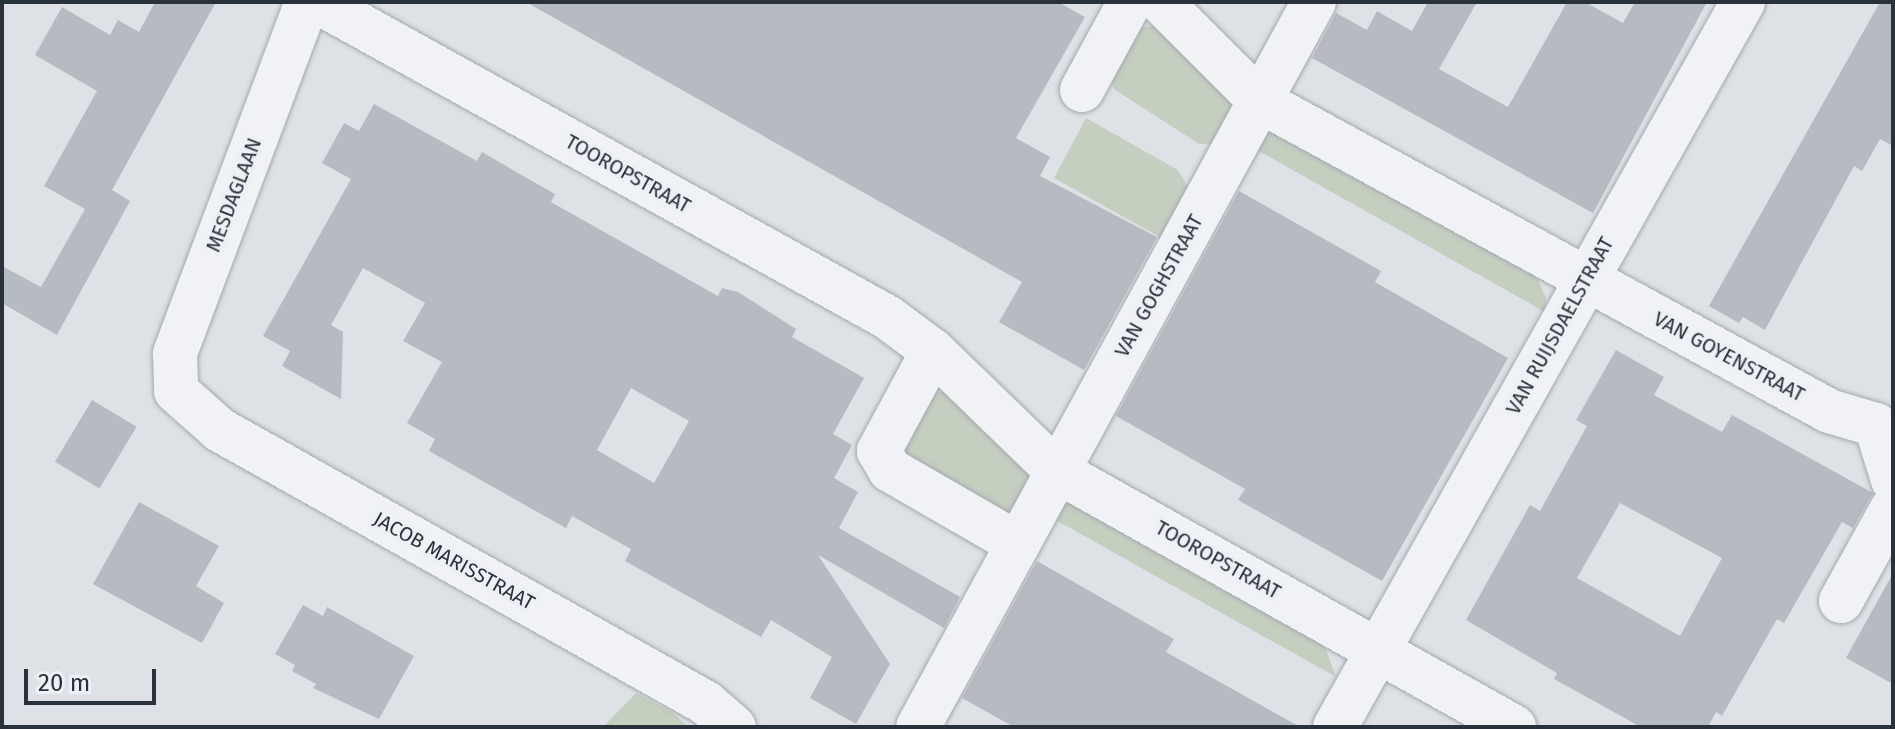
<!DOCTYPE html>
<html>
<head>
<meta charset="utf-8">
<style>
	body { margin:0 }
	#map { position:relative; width:1895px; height:729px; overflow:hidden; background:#dee2e6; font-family:"Fira Sans",sans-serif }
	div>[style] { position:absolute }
	.green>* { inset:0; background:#c5cfc0 }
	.building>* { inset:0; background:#b6bbc2; transform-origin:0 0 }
	.roads { filter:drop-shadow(0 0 2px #a4a9af) drop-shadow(0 0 2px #a4a9af) }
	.street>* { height:44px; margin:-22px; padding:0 22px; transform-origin:22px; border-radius:22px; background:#f0f2f5 }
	span { translate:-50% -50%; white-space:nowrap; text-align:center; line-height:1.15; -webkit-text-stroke:7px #edf0f4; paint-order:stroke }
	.street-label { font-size:20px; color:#29313b }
	.frame { position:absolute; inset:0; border:4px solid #29313b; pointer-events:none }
	.scale { position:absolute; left:24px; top:669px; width:132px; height:36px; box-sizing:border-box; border:4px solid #29313b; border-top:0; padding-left:10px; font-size:24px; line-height:28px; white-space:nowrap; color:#29313b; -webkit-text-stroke:6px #edf0f4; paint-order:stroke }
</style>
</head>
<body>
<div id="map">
	<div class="green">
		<div style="clip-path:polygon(1151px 26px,1162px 28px,1236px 109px,1215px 144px,1199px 144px,1114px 89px,1111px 80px,1139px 28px)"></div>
		<div style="clip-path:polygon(1086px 118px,1178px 170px,1185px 182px,1190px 191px,1163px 239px,1054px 178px)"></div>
		<div style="clip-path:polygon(1267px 133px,1279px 133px,1536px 275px,1546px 298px,1545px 312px,1248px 145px)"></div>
		<div style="clip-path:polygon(944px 391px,1034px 477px,1016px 512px,1006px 514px,905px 453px,904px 443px,933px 394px)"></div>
		<div style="clip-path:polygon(1069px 500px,1324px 644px,1336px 677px,1045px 514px,1052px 505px)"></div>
		<div style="clip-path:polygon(636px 693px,672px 712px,688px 727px,603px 727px)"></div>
	</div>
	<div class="building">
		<div style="clip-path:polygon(155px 2px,216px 2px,112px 190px,130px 201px,57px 335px,2px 303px,2px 266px,41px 287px,85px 209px,44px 186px,97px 91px,35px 55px,62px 7px,110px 35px,118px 20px,139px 32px)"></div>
		<div style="clip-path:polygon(526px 2px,1058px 2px,1085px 17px,1016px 138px,1050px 157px,1040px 176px,1157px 237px,1084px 370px,999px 322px,1022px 282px)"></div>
		<div style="clip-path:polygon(1428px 2px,1477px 2px,1439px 69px,1508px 107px,1567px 2px,1585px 2px,1623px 23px,1635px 2px,1707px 2px,1593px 213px,1312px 58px,1336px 13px,1367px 30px,1377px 11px,1412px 31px)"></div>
		<div style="clip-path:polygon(1880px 2px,1893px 2px,1893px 146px,1880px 139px,1862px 171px,1854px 166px,1765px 330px,1743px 317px,1739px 323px,1709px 306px)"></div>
		<div style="clip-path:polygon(evenodd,374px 104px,477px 161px,482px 152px,518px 173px,555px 194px,551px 202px,718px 296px,722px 288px,738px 292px,796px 329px,792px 337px,864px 378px,833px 434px,852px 445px,834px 478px,858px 492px,839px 528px,960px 597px,944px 628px,818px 555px,890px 664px,856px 724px,810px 698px,832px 657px,771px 620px,761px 637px,625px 561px,631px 549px,572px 516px,566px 528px,429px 451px,435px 439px,407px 423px,442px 362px,403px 341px,425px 303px,363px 268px,331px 325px,343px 332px,341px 399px,282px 366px,290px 351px,263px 336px,351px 179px,322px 163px,344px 123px,359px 131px,374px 104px,631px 388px,689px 421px,654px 483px,597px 450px,631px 388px)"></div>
		<div style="clip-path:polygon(1239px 191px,1381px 271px,1375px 282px,1508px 358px,1382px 581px,1238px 500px,1245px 489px,1116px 416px)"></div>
		<div style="clip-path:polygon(evenodd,1616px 350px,1664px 377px,1654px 395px,1722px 432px,1732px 415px,1873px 493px,1853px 528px,1842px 522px,1784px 623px,1777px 619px,1722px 716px,1716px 712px,1708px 727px,1641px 727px,1554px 679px,1557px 673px,1466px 620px,1530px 505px,1540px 511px,1587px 426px,1576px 420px,1616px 350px,1620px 503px,1722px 558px,1680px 636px,1577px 578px,1620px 503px)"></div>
		<div style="left:92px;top:400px;width:52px;height:72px;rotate:31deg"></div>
		<div style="clip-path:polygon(139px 502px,219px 546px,196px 586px,224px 603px,202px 643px,93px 584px)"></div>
		<div style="clip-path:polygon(1037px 561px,1174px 639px,1166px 652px,1300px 727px,1014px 727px,962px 698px)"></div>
		<div style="clip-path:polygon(1893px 573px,1893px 684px,1846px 658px)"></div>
		<div style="clip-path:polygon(303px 605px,323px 616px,327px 607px,414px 656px,379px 719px,313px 688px,316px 684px,292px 671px,295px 665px,275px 654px)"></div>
	</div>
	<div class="roads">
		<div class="street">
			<div style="left:307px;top:2px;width:376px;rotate:110.6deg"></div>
			<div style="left:175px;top:354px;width:37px;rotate:88deg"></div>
			<div style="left:176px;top:391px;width:59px;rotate:41.6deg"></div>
			<div style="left:220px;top:430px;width:557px;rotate:29.32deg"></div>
			<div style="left:706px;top:703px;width:37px;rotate:41deg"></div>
			<div style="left:318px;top:2px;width:650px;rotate:28.97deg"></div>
			<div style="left:887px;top:317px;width:57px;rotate:36.5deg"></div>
			<div style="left:933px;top:351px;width:173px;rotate:44.1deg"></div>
			<div style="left:1057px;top:471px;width:524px;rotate:29.26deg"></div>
			<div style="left:1161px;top:2px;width:140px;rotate:45deg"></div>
			<div style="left:1260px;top:101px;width:648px;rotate:28.58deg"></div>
			<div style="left:1829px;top:411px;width:49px;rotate:16.6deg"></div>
			<div style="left:1082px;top:90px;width:100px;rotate:-61.4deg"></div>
			<div style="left:933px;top:351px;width:114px;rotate:118.4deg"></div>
			<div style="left:879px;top:451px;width:22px;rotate:60deg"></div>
			<div style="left:890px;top:470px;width:148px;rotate:30deg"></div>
			<div style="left:1876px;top:425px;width:58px;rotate:72.8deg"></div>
			<div style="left:1841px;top:601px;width:107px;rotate:-61deg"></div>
			<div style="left:918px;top:727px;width:826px;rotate:-61.36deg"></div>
			<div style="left:1335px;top:727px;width:832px;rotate:-60.63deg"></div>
		</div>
	</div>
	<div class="street-label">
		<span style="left:628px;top:174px;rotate:29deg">TOOROPSTRAAT</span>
		<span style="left:234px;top:195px;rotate:-69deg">MESDAGLAAN</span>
		<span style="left:1159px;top:286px;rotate:-61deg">VAN GOGHSTRAAT</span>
		<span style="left:1560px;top:326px;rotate:-61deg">VAN RUIJSDAELSTRAAT</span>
		<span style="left:1729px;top:357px;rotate:28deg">VAN GOYENSTRAAT</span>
		<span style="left:1218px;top:560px;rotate:29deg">TOOROPSTRAAT</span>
		<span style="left:454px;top:561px;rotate:29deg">JACOB MARISSTRAAT</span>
	</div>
	<div class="frame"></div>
	<div class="scale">20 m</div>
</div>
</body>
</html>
